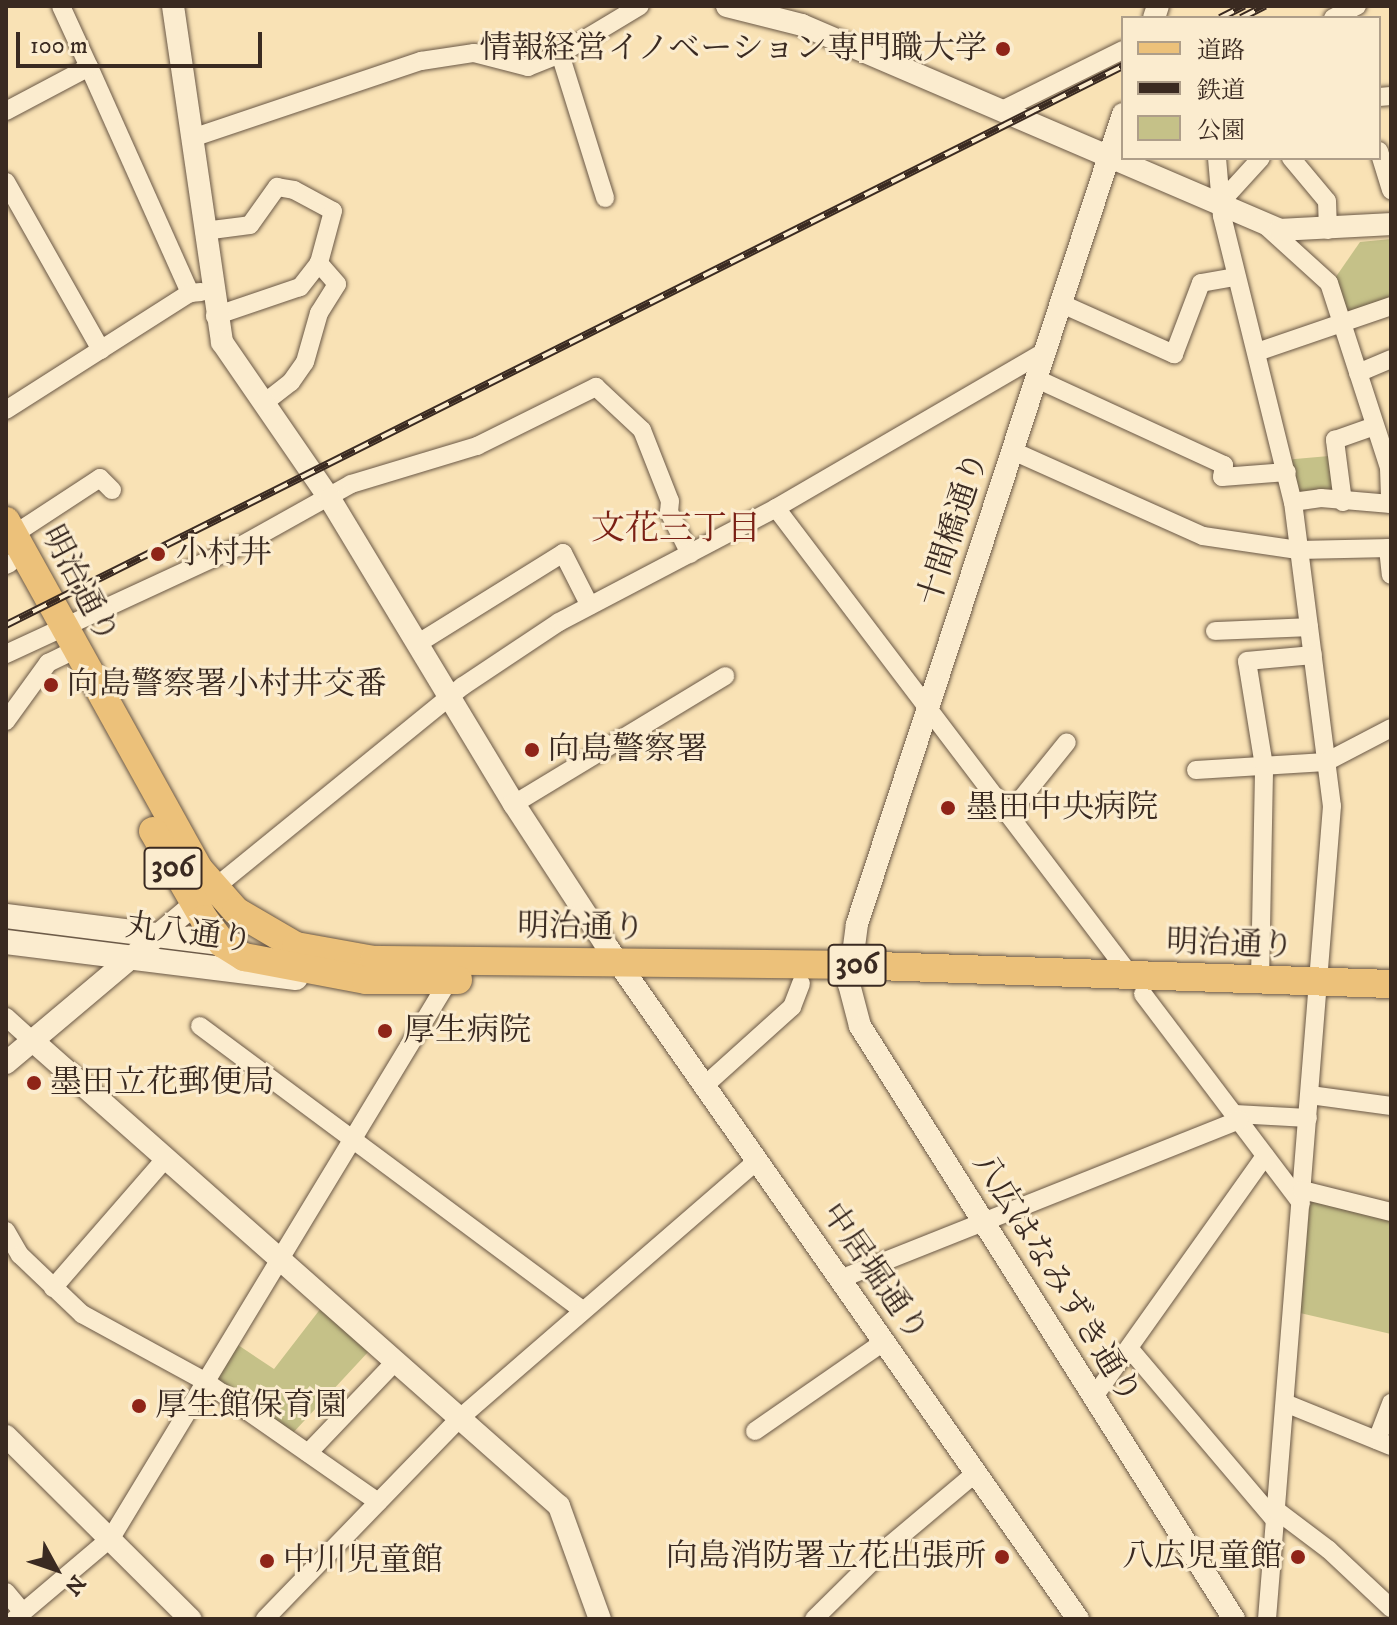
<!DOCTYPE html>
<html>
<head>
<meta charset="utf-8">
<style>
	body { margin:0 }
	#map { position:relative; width:1397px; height:1625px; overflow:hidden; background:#f9e2b5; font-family:"IM FELL DW Pica","Noto Serif JP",serif }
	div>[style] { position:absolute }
	.green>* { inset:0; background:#c5c188; transform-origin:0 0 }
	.roads { filter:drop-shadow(0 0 2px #6a5846) drop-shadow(0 0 2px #6a5846) }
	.minor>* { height:18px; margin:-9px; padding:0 9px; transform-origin:9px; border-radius:9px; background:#fbeccf }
	.tertiary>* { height:22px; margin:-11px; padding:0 11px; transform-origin:11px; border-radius:11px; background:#fbeccf }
	.secondary>* { height:24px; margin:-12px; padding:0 12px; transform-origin:12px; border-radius:12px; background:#fbeccf }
	.primary>* { height:28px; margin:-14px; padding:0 14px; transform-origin:14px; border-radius:14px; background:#ecc17a }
	.rail>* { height:8px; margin-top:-4px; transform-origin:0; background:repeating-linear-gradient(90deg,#fbeccf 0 15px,#3a2a21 0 30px); box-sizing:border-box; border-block:2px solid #3a2a21 }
	.dots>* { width:22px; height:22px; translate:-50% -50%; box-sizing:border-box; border:4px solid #fbeccf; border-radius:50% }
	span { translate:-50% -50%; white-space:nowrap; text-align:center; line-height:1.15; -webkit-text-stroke:6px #fbeccf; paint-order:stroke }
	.shield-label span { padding:2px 6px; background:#fbeccf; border:2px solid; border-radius:6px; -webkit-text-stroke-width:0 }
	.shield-label { font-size:30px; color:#3a2a21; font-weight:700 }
	.poi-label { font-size:32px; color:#3a2a21 }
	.right { translate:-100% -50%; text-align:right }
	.left { translate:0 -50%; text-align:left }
	.street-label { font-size:32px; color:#3a2a21 }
	.neighbourhood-label { font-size:34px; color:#7a1f14 }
	.frame { position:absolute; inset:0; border:8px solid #3a2a21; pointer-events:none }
	.legend { position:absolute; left:1121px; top:16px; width:260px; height:144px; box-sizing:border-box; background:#fbeccf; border:2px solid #ae9e89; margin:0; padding:10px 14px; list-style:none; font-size:24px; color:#3a2a21 }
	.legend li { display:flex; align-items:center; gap:16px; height:40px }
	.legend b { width:40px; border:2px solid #ae9e89 }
	.north { position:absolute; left:16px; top:1529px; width:80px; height:80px; -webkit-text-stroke:6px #fbeccf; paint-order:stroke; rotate:130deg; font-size:22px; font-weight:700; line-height:32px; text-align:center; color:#3a2a21 }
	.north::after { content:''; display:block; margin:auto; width:28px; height:36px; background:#3a2a21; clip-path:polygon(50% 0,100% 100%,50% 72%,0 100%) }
	.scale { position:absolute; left:16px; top:32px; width:246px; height:36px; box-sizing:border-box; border:4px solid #3a2a21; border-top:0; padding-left:10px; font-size:24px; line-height:28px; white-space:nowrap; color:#3a2a21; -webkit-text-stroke:6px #fbeccf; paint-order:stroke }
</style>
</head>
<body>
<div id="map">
	<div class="green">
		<div style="clip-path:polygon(1391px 239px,1391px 301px,1351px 318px,1333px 281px,1360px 242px)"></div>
		<div style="left:1329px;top:456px;width:33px;height:37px;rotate:85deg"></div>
		<div style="clip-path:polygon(1310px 1200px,1391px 1218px,1391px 1334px,1300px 1313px)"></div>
		<div style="clip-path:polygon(321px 1308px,370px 1350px,291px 1435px,219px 1385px,216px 1377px,235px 1343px,274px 1369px)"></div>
	</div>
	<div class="roads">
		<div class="minor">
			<div style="left:1333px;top:18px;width:27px;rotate:-27deg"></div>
			<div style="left:560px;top:54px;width:151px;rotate:72.6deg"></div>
			<div style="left:89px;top:67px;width:248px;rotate:65.9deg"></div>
			<div style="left:1379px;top:97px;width:12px;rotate:-5deg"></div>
			<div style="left:1002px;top:110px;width:135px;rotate:-26.4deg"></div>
			<div style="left:6px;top:111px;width:94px;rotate:-27.9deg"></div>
			<div style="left:89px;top:67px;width:67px;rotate:-114.7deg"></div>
			<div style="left:192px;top:138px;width:242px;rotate:-18.6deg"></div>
			<div style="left:421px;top:61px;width:54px;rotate:-8.6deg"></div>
			<div style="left:474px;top:53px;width:56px;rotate:14.5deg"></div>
			<div style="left:528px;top:67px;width:35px;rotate:-22deg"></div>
			<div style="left:560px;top:54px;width:93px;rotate:-31deg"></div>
			<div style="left:1379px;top:151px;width:41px;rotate:72.9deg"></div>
			<div style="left:1217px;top:158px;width:58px;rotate:85.1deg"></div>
			<div style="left:1222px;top:216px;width:295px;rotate:76.1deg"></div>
			<div style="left:1293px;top:502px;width:306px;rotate:82.7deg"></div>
			<div style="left:1332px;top:806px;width:816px;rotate:94.57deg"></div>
			<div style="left:1291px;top:158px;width:56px;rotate:50.1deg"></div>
			<div style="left:1327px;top:201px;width:29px;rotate:88deg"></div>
			<div style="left:6px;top:182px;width:193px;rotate:60.5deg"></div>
			<div style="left:1219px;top:204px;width:62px;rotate:-47.6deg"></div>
			<div style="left:1265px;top:225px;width:86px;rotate:42.2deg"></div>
			<div style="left:1329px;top:283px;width:194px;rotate:72deg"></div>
			<div style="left:1389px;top:468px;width:36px;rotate:88deg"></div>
			<div style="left:204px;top:231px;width:46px;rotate:-7.4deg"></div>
			<div style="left:250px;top:225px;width:47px;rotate:-54.6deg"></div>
			<div style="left:277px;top:187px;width:17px;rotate:10deg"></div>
			<div style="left:294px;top:190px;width:44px;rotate:28.3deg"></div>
			<div style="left:333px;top:211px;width:54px;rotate:105.1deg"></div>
			<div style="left:319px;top:263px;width:31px;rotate:128deg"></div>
			<div style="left:300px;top:287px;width:90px;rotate:161.2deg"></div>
			<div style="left:1062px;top:304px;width:123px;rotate:24.1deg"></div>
			<div style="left:1174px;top:354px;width:76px;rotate:-69.2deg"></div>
			<div style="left:1201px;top:283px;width:36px;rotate:-10deg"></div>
			<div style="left:1257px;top:352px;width:142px;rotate:-18.9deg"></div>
			<div style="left:1358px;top:373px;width:36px;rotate:-23deg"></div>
			<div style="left:1037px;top:379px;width:206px;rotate:24.7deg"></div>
			<div style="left:1224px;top:465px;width:12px;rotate:99deg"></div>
			<div style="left:1222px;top:477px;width:65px;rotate:-4.4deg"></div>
			<div style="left:264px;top:403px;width:34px;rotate:-38deg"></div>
			<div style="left:291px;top:382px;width:24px;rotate:-55deg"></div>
			<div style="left:305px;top:362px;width:51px;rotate:-74.1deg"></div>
			<div style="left:319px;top:313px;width:34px;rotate:-58deg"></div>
			<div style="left:337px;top:284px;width:28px;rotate:-131deg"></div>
			<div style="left:6px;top:410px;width:218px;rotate:-32.5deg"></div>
			<div style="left:190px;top:293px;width:11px;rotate:-5deg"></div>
			<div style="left:1013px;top:451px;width:208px;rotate:24.1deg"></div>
			<div style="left:1203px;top:536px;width:96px;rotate:8.4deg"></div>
			<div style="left:1298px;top:550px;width:93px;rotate:-1.2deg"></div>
			<div style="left:1293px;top:502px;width:28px;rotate:-8deg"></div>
			<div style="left:1321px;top:498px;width:70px;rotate:4.9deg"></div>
			<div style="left:1343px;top:502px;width:63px;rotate:-97.4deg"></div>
			<div style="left:1335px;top:440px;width:42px;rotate:-19.3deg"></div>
			<div style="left:776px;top:508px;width:587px;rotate:52.82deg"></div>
			<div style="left:13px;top:535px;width:104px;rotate:-33.2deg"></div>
			<div style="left:100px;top:478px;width:17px;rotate:45deg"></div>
			<div style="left:1388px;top:548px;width:27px;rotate:84deg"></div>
			<div style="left:6px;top:565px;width:4px;rotate:-27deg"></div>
			<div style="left:1215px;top:631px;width:94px;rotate:-2.4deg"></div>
			<div style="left:417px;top:644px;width:172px;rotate:-31.9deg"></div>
			<div style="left:563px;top:553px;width:59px;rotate:63deg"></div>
			<div style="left:6px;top:654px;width:260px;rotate:-24.8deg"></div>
			<div style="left:242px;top:545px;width:125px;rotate:-29.2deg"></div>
			<div style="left:351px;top:484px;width:132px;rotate:-16.8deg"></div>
			<div style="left:477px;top:446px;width:133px;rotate:-26.4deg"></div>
			<div style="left:596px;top:387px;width:63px;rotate:43.1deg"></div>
			<div style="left:642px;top:430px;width:76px;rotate:68.5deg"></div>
			<div style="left:670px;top:501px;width:11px;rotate:95deg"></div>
			<div style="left:669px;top:512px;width:47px;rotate:63.4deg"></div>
			<div style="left:6px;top:721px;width:72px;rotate:-54.1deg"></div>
			<div style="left:48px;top:663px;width:30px;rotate:-26deg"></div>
			<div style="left:1196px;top:770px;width:130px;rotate:-3.5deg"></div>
			<div style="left:1326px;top:762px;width:73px;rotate:-27.6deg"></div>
			<div style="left:514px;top:804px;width:247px;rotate:-31.2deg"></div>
			<div style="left:1009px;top:814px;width:92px;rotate:-51.1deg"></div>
			<div style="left:213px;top:889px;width:322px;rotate:-39.1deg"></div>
			<div style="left:463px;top:686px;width:115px;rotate:-33.7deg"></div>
			<div style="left:559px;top:622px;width:245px;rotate:-27.7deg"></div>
			<div style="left:776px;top:508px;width:314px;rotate:-30.2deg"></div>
			<div style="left:1260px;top:980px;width:214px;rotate:-88.9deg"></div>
			<div style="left:1264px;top:766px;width:106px;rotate:-99.2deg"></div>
			<div style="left:1247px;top:661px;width:66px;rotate:-5.2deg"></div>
			<div style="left:1143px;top:994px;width:262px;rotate:52.9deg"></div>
			<div style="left:6px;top:1017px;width:36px;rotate:42deg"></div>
			<div style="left:200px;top:1026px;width:476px;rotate:36.6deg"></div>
			<div style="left:703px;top:1087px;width:120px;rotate:-42deg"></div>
			<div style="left:792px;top:1007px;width:25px;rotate:-69deg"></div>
			<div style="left:1310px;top:1095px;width:82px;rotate:7.7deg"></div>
			<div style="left:1235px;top:1114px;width:73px;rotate:3.1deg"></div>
			<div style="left:1302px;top:1190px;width:92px;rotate:13.9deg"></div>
			<div style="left:6px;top:1231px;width:28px;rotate:60deg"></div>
			<div style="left:20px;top:1255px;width:86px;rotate:43.6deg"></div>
			<div style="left:82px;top:1314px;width:141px;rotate:28.7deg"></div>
			<div style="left:206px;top:1382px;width:210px;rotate:34.9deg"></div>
			<div style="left:840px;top:1279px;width:430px;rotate:-21.7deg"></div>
			<div style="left:53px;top:1288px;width:171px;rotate:-49deg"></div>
			<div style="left:1129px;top:1348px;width:226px;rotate:49.7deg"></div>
			<div style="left:1093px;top:1398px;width:297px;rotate:-54.6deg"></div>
			<div style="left:1285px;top:1403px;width:114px;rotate:22.1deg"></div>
			<div style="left:755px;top:1431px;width:155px;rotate:-34.7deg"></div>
			<div style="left:1377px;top:1440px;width:40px;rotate:-69deg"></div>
			<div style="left:308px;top:1453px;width:126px;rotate:-46.3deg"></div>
			<div style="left:1276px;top:1510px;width:66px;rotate:37deg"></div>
			<div style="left:1329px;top:1550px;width:85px;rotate:43.1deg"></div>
			<div style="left:6px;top:1592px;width:26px;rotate:50deg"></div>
			<div style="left:15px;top:1619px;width:126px;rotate:-40.2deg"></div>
			<div style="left:111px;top:1538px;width:652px;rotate:-58.8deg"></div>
			<div style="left:265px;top:1619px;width:280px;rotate:-45.9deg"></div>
			<div style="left:460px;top:1418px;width:391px;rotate:-40.9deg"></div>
			<div style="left:814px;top:1619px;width:98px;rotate:-44.6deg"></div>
			<div style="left:884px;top:1550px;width:121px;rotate:-40deg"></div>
		</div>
		<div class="tertiary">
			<div style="left:173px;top:6px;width:340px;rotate:81.7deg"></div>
			<div style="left:222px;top:342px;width:191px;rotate:55.5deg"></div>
			<div style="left:330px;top:499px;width:356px;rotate:58.9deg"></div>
			<div style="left:514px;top:804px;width:172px;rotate:56.9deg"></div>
			<div style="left:608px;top:948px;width:819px;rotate:54.99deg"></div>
			<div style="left:727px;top:6px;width:77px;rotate:14.2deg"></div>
			<div style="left:802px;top:25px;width:520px;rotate:23.21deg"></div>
			<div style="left:1280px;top:230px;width:111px;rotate:-3.1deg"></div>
			<div style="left:1154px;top:18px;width:13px;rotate:-72deg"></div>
			<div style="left:1123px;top:114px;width:853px;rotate:108.18deg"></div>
			<div style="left:857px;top:924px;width:61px;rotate:97.6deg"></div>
			<div style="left:849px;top:984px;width:43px;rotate:75.3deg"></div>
			<div style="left:860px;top:1026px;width:701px;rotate:57.76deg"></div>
			<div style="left:33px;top:1041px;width:702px;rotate:41.48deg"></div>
			<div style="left:559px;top:1506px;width:120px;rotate:70.1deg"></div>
			<div style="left:6px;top:1063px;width:263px;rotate:-40.1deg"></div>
			<div style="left:6px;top:1436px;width:260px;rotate:44.8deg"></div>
		</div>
		<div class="secondary">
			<div style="left:6px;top:916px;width:230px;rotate:7.2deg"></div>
			<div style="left:6px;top:942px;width:292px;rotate:7.1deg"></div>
		</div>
		<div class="primary">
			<div style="left:6px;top:521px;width:397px;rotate:61deg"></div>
			<div style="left:198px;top:868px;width:57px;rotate:48.5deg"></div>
			<div style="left:236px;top:911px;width:69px;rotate:30.3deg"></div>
			<div style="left:296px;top:946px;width:79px;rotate:10.2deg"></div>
			<div style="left:374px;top:960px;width:475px;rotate:0.6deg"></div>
			<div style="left:849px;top:965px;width:542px;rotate:2.01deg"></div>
			<div style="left:153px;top:831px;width:102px;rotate:59.9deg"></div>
			<div style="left:204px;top:919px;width:31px;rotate:53deg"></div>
			<div style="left:223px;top:944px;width:25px;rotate:32deg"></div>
			<div style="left:244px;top:957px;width:124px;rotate:10.7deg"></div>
			<div style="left:366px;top:980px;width:92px"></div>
		</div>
	</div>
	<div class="rail">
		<div style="left:1220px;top:18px;width:27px;rotate:-27deg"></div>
		<div style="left:1241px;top:18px;width:27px;rotate:-27deg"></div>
		<div style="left:6px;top:625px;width:1249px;rotate:-26.59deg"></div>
	</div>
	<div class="dots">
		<div style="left:1003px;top:49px;background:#8f2418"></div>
		<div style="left:158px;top:554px;background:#8f2418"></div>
		<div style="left:51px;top:685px;background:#8f2418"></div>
		<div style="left:532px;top:750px;background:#8f2418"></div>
		<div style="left:948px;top:808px;background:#8f2418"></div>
		<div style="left:385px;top:1031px;background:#8f2418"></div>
		<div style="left:34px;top:1083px;background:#8f2418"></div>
		<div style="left:139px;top:1406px;background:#8f2418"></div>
		<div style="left:1002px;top:1557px;background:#8f2418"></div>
		<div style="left:1298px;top:1557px;background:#8f2418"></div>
		<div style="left:267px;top:1561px;background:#8f2418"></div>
	</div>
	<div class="shield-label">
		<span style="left:173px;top:868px">306</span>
		<span style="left:857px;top:965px">306</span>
	</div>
	<div class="poi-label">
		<span class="right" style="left:987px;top:49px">情報経営イノベーション専門職大学</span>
		<span class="left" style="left:176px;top:554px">小村井</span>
		<span class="left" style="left:67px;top:685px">向島警察署小村井交番</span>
		<span class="left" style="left:548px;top:750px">向島警察署</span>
		<span class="left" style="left:966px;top:808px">墨田中央病院</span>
		<span class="left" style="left:403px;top:1031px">厚生病院</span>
		<span class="left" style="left:50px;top:1083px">墨田立花郵便局</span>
		<span class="left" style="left:155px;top:1406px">厚生館保育園</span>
		<span class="right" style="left:986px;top:1557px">向島消防署立花出張所</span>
		<span class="right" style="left:1282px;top:1557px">八広児童館</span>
		<span class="left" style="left:283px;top:1561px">中川児童館</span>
	</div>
	<div class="street-label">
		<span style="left:954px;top:529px;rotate:-72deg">十間橋通り</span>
		<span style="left:79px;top:585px;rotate:62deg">明治通り</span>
		<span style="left:581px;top:928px;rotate:1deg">明治通り</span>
		<span style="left:189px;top:934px;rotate:7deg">丸八通り</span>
		<span style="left:1230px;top:945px;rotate:2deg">明治通り</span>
		<span style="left:874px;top:1273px;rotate:55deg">中居堀通り</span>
		<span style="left:1056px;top:1279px;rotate:58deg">八広はなみずき通り</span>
	</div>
	<div class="neighbourhood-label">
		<span style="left:676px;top:530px">文花三丁目</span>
	</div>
	<div class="frame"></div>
	<ul class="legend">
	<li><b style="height:10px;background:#ecc17a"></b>道路</li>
	<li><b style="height:10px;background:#3a2a21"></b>鉄道</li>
	<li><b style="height:22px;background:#c5c188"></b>公園</li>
	</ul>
	<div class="north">N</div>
	<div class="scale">100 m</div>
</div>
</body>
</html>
